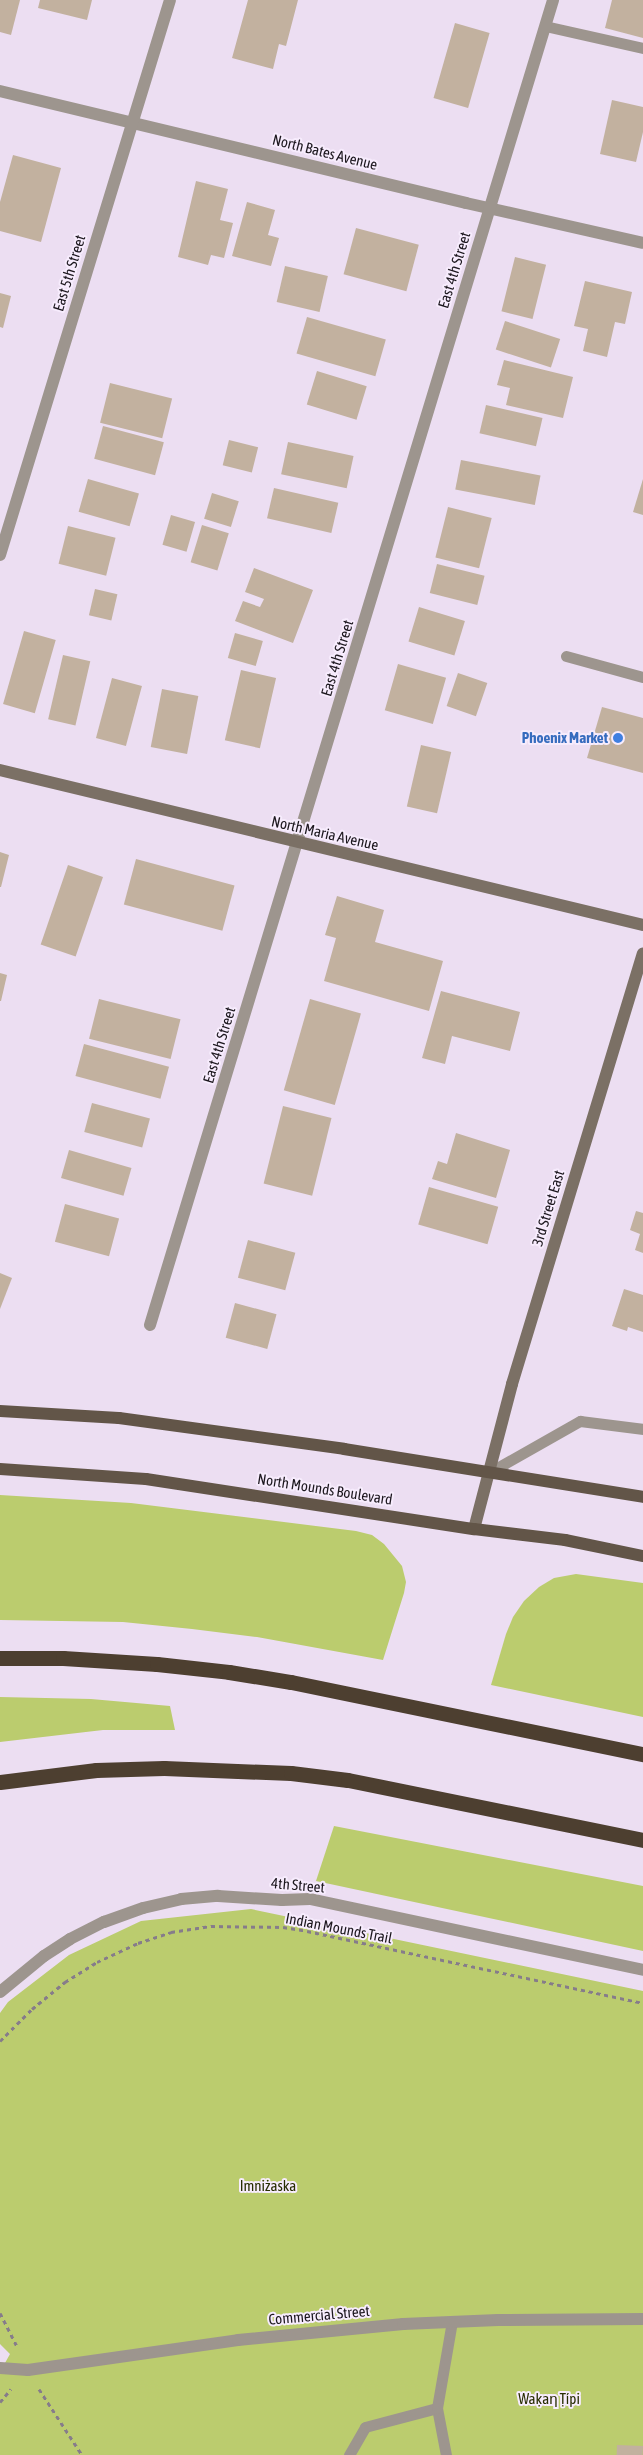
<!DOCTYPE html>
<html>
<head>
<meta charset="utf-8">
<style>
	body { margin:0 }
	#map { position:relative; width:643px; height:2455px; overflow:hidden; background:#ecdef2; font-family:"Asap Condensed",sans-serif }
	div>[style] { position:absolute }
	.green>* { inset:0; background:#bbcc6e }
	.building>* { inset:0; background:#c2b19f; transform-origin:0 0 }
	.path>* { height:3px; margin-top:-1.5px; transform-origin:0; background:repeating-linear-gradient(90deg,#867c8a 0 4px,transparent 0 8px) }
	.lane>* { height:11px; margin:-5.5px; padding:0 5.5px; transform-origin:5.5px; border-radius:5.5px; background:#9d958e }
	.street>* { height:12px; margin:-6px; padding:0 6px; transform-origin:6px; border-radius:6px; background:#9d958e }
	.secondary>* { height:12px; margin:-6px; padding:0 6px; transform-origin:6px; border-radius:6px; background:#7b7065 }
	.primary>* { height:12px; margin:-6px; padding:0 6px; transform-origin:6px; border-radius:6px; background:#625548 }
	.highway>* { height:15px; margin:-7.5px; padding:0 7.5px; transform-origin:7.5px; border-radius:7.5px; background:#4d3f30 }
	.dots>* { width:14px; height:14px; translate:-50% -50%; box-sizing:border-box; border:2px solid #f7ecfd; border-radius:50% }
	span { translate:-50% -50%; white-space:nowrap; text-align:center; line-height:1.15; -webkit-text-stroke:4px #f7ecfd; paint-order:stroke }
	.street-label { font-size:15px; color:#1c171e }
	.shop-label { font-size:15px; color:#366cbe; font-weight:700 }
	.right { translate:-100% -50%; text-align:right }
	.park-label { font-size:15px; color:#272d01 }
</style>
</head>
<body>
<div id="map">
	<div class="green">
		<div style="clip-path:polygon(0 1495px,131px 1503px,356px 1531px,372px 1535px,384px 1544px,402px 1566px,406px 1582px,404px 1593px,383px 1660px,257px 1637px,192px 1629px,123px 1622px,0 1620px)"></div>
		<div style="clip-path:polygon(576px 1574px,643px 1583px,643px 1717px,491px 1685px,506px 1634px,513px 1617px,524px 1601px,539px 1587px,554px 1578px)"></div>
		<div style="clip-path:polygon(0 1697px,91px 1699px,170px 1706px,175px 1730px,103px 1730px,0 1742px)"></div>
		<div style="clip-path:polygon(334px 1826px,643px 1886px,643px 1951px,316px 1881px)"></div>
		<div style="clip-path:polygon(251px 1909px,643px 1991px,643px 2455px,0 2455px,0 2372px,10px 2354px,0 2344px,0 2013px,8px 2002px,69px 1955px,141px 1921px)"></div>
	</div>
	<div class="building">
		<div style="clip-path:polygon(0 0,20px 0,11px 35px,0 32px)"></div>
		<div style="clip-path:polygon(40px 0,92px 0,87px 20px,38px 8px)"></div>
		<div style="clip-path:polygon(248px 0,298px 0,286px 46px,279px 44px,273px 69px,232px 58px)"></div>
		<div style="clip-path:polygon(612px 0,643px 0,643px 38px,605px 28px)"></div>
		<div style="left:455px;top:23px;width:36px;height:78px;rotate:16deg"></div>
		<div style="clip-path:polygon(612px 100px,643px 107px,643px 132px,636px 162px,600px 154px)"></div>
		<div style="clip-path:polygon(13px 155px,61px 168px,41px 242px,0 231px,0 202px)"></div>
		<div style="clip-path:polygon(196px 181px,228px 189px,220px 220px,233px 223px,224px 258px,211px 255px,208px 265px,178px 257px)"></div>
		<div style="clip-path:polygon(247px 202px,275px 210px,268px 235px,279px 238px,271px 266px,232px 256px)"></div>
		<div style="left:356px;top:228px;width:65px;height:48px;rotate:15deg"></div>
		<div style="left:515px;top:257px;width:32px;height:56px;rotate:14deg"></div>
		<div style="left:285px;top:266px;width:44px;height:37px;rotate:13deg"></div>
		<div style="clip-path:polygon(585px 281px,632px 292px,625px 324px,615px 322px,607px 357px,583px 351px,588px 329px,574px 326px)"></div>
		<div style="clip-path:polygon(0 293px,11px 296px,3px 328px,0 327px)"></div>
		<div style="left:307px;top:317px;width:82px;height:38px;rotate:16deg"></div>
		<div style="left:505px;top:321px;width:58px;height:30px;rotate:18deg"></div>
		<div style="clip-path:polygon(504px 360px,573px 377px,563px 418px,506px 405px,510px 388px,497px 385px)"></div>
		<div style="left:317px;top:371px;width:52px;height:35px;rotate:17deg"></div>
		<div style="left:110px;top:383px;width:64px;height:41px;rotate:14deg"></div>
		<div style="left:486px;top:405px;width:58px;height:29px;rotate:13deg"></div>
		<div style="left:103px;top:426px;width:63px;height:34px;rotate:15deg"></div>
		<div style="left:229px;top:440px;width:30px;height:26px;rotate:14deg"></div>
		<div style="left:288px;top:442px;width:67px;height:33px;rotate:12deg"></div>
		<div style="left:461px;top:460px;width:81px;height:30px;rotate:11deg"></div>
		<div style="left:88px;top:479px;width:53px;height:34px;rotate:16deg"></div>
		<div style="clip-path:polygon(643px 479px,643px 515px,633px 512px)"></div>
		<div style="left:274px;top:488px;width:66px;height:31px;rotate:13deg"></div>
		<div style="left:212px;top:493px;width:28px;height:27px;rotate:17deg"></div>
		<div style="left:448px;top:507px;width:45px;height:52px;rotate:14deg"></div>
		<div style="left:171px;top:515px;width:25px;height:31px;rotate:16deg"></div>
		<div style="left:202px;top:525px;width:28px;height:39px;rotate:17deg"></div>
		<div style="left:68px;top:526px;width:49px;height:39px;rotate:14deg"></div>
		<div style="left:437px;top:564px;width:49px;height:30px;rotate:14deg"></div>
		<div style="clip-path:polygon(254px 568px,313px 590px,293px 643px,235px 621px,243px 601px,260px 607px,264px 599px,245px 592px)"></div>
		<div style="left:95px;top:589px;width:23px;height:27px;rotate:13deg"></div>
		<div style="left:419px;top:607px;width:48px;height:36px;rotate:17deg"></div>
		<div style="left:24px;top:631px;width:33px;height:76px;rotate:16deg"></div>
		<div style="left:235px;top:633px;width:29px;height:26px;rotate:16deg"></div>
		<div style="left:63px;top:655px;width:28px;height:66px;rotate:13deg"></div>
		<div style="left:398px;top:664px;width:50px;height:48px;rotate:16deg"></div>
		<div style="left:241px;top:670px;width:36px;height:72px;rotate:13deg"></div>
		<div style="left:458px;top:673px;width:31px;height:35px;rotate:19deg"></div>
		<div style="left:112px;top:678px;width:31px;height:62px;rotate:15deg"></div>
		<div style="left:162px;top:689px;width:37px;height:59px;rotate:11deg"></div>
		<div style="clip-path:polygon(602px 707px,643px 718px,643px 773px,587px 758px)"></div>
		<div style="left:421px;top:745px;width:31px;height:63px;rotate:13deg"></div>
		<div style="clip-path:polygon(0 852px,9px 855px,1px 887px,0 887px)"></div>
		<div style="left:136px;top:859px;width:102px;height:47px;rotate:15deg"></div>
		<div style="left:68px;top:865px;width:37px;height:84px;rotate:19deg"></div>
		<div style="clip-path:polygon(337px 896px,384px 910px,375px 942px,443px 961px,429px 1011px,324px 981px,336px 938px,325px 935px)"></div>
		<div style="clip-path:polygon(0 973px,7px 975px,1px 1001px,0 1001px)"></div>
		<div style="clip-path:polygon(441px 991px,520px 1012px,510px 1051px,452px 1036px,445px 1064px,422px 1058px)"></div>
		<div style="left:99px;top:999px;width:84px;height:41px;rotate:14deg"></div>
		<div style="left:310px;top:999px;width:53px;height:95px;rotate:16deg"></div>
		<div style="left:84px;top:1044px;width:88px;height:33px;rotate:15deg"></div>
		<div style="left:92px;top:1103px;width:60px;height:30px;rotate:15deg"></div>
		<div style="left:283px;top:1106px;width:50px;height:80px;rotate:14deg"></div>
		<div style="clip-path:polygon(456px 1133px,510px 1150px,496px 1198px,432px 1179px,438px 1161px,447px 1164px)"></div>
		<div style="left:69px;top:1150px;width:65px;height:29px;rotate:16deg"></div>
		<div style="left:429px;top:1187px;width:72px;height:39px;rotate:16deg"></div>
		<div style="left:65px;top:1204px;width:56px;height:39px;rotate:15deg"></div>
		<div style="clip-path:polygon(636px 1211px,643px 1213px,643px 1253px,635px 1250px,640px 1234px,630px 1230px)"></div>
		<div style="left:248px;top:1240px;width:49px;height:39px;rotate:15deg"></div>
		<div style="clip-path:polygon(0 1273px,12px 1278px,0 1309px)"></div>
		<div style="clip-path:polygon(624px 1289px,643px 1295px,643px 1332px,628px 1327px,627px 1331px,612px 1326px)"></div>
		<div style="left:235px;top:1303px;width:43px;height:36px;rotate:15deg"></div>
		<div style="left:617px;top:2445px;width:26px;height:10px;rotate:2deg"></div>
	</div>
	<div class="path">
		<div style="left:0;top:2041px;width:45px;rotate:-45deg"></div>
		<div style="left:32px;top:2009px;width:43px;rotate:-39.3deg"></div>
		<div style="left:65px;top:1982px;width:38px;rotate:-32deg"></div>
		<div style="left:97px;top:1962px;width:45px;rotate:-24.9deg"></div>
		<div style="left:138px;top:1943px;width:35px;rotate:-18deg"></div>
		<div style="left:171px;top:1932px;width:40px;rotate:-8.5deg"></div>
		<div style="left:211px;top:1926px;width:72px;rotate:0.8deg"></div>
		<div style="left:283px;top:1927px;width:24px;rotate:9deg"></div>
		<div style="left:307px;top:1931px;width:344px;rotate:12.1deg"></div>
		<div style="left:0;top:2313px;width:39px;rotate:63deg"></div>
		<div style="left:39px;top:2389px;width:79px;rotate:56.9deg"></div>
		<div style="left:0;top:2402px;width:17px;rotate:-50deg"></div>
	</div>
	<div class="lane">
		<div style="left:545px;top:26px;width:100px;rotate:12.7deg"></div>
		<div style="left:566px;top:656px;width:80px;rotate:15.3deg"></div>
		<div style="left:488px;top:1473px;width:106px;rotate:-29.5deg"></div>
		<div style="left:580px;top:1421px;width:64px;rotate:7.2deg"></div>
		<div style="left:437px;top:2408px;width:48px;rotate:79.2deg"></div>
		<div style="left:349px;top:2455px;width:32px;rotate:-60deg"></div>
		<div style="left:365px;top:2427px;width:74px;rotate:-14.8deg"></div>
		<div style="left:437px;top:2408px;width:88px;rotate:-80.2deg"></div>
	</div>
	<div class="street">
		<div style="left:0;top:91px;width:479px;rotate:13.5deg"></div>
		<div style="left:466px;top:203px;width:181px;rotate:12.7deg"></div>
		<div style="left:0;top:555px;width:580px;rotate:-72.97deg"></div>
		<div style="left:150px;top:1325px;width:1385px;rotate:-73.08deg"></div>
		<div style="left:0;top:1992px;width:57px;rotate:-39.3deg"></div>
		<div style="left:44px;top:1956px;width:31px;rotate:-33deg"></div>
		<div style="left:70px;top:1939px;width:38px;rotate:-27deg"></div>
		<div style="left:104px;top:1922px;width:41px;rotate:-19.7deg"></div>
		<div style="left:143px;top:1908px;width:39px;rotate:-13deg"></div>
		<div style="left:181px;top:1899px;width:37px;rotate:-5deg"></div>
		<div style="left:218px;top:1896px;width:64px;rotate:3.6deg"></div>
		<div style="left:282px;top:1900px;width:28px;rotate:-2deg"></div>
		<div style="left:310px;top:1899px;width:340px;rotate:12deg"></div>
		<div style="left:0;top:2368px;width:28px;rotate:4deg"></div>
		<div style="left:28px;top:2370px;width:212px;rotate:-8.1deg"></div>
		<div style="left:238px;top:2340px;width:166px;rotate:-5.5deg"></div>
		<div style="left:403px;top:2324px;width:95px;rotate:-2.4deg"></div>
		<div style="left:498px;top:2320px;width:145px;rotate:-0.4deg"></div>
	</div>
	<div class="secondary">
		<div style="left:0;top:770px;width:661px;rotate:13.55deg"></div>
		<div style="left:474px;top:1529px;width:150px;rotate:-75.3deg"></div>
		<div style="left:512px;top:1384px;width:450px;rotate:-73.1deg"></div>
	</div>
	<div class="primary">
		<div style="left:0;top:1411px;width:119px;rotate:3.4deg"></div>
		<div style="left:119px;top:1418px;width:227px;rotate:7.8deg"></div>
		<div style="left:344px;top:1449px;width:303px;rotate:9.1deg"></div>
		<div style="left:0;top:1469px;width:146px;rotate:3.9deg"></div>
		<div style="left:146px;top:1479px;width:332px;rotate:8.7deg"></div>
		<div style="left:474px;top:1529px;width:92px;rotate:6.9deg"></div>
		<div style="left:565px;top:1540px;width:80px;rotate:11.6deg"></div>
	</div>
	<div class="highway">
		<div style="left:0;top:1658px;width:63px"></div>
		<div style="left:63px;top:1658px;width:94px;rotate:3.7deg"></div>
		<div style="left:157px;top:1664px;width:72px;rotate:6.3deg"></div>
		<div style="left:229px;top:1672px;width:63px;rotate:9.2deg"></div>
		<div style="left:291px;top:1682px;width:359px;rotate:11.6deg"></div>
		<div style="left:0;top:1782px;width:97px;rotate:-7.1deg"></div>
		<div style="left:96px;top:1770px;width:68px;rotate:-1.7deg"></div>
		<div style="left:164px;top:1768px;width:127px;rotate:2.3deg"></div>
		<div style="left:291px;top:1773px;width:57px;rotate:7deg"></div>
		<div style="left:348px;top:1780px;width:301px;rotate:11.5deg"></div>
	</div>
	<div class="dots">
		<div style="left:618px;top:738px;background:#3f7fe0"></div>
	</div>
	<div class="street-label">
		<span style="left:325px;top:152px;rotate:14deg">North Bates Avenue</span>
		<span style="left:454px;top:270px;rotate:-73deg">East 4th Street</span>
		<span style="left:69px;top:273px;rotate:-73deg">East 5th Street</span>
		<span style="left:337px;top:658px;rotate:-73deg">East 4th Street</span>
		<span style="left:325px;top:833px;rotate:13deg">North Maria Avenue</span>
		<span style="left:219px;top:1045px;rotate:-73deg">East 4th Street</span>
		<span style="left:548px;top:1208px;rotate:-73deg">3rd Street East</span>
		<span style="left:325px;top:1489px;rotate:9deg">North Mounds Boulevard</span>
		<span style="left:298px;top:1885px;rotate:5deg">4th Street</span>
		<span style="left:339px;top:1928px;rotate:11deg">Indian Mounds Trail</span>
		<span style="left:319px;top:2315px;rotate:-5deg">Commercial Street</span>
	</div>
	<div class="shop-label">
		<span class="right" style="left:608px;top:738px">Phoenix Market</span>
	</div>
	<div class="park-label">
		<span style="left:268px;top:2186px">Imniżaska</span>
		<span style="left:549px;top:2399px">Waḳaƞ Ṭípi</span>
	</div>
</div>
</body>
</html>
